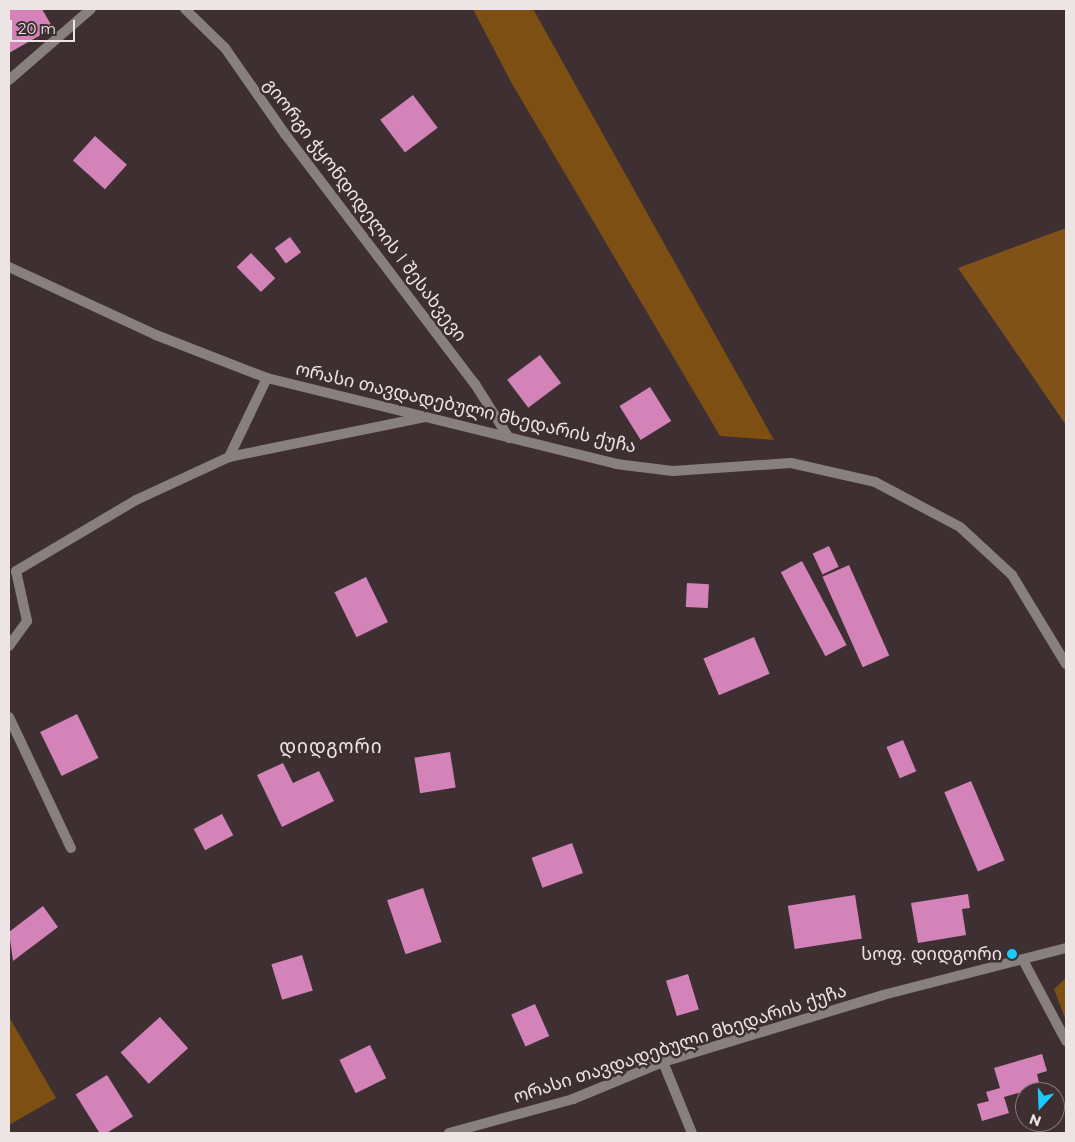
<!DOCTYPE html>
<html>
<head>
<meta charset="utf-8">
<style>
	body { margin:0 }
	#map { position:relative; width:1075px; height:1142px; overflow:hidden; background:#3e3032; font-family:Montserrat,"Noto Sans Georgian",sans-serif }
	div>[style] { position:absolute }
	.green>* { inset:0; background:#805218 }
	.forest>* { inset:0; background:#7e4f12 }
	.building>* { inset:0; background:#d383b8; transform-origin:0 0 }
	.minor>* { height:10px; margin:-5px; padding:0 5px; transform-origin:5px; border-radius:5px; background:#87807e }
	.tertiary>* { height:10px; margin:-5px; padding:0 5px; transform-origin:5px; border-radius:5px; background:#87807e }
	.dots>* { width:14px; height:14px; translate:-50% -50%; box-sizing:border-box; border:2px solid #3e3032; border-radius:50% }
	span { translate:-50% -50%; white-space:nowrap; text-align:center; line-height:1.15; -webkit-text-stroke:5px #3e3032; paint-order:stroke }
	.street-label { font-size:18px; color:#ede4e5 }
	.poi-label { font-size:18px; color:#ede4e5 }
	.right { translate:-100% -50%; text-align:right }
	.neighbourhood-label { font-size:19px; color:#ede4e5; letter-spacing:1px }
	.frame { position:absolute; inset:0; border:10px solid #ede4e5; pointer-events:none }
	.north { position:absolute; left:1015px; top:1082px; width:50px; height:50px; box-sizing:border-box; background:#3e3032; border:1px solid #84787a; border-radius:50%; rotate:200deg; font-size:14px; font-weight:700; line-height:20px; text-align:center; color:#ede4e5 }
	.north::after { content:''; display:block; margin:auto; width:18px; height:22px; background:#1acafc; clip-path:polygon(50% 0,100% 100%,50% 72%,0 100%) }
	.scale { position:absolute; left:10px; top:20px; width:65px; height:22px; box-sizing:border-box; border:2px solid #ede4e5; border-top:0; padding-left:6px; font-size:15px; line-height:18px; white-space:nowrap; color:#ede4e5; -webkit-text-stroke:4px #3e3032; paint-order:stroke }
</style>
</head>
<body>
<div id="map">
	<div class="green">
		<div style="clip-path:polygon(1066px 228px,1066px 425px,958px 268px)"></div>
	</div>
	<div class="forest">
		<div style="clip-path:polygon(473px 9px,533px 9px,774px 440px,720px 436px,511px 82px)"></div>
		<div style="clip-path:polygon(1066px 978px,1066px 1021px,1054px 989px)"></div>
		<div style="clip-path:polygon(9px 1017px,56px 1098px,9px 1125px)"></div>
	</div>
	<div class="building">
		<div style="clip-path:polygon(9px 9px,42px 9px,53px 28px,9px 53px)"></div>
		<div style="left:413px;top:95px;width:41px;height:41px;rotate:53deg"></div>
		<div style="left:95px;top:136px;width:43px;height:33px;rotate:42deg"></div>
		<div style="left:290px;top:237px;width:19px;height:19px;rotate:54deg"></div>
		<div style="left:251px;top:253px;width:35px;height:20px;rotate:46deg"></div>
		<div style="left:540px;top:355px;width:35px;height:41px;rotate:53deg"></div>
		<div style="left:650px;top:387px;width:40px;height:36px;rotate:58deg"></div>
		<div style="left:829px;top:546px;width:23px;height:18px;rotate:65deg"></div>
		<div style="left:802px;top:561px;width:95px;height:24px;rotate:62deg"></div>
		<div style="left:849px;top:565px;width:99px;height:29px;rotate:66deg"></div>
		<div style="left:366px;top:577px;width:50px;height:35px;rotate:64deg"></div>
		<div style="left:687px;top:583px;width:22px;height:24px;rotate:3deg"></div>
		<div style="left:754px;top:637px;width:40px;height:55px;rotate:67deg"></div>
		<div style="left:77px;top:714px;width:49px;height:41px;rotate:64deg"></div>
		<div style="left:903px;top:740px;width:34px;height:18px;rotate:67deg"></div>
		<div style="left:450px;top:752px;width:36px;height:36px;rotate:81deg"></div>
		<div style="clip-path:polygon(283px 763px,293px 783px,319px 771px,334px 801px,282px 827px,257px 775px)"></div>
		<div style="left:971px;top:781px;width:86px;height:29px;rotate:67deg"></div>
		<div style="left:222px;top:814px;width:24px;height:32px;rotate:62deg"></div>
		<div style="left:572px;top:843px;width:32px;height:43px;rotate:70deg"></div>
		<div style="left:423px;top:888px;width:57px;height:38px;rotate:71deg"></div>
		<div style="clip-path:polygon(968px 894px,970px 908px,962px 909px,966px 935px,918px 943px,911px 903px)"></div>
		<div style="left:855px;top:895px;width:44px;height:68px;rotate:81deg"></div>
		<div style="clip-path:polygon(43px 906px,58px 927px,13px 961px,9px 932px)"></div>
		<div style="left:302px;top:955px;width:37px;height:32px;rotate:73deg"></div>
		<div style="left:688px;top:974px;width:37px;height:23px;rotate:73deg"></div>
		<div style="left:535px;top:1004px;width:35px;height:26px;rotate:66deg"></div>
		<div style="left:160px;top:1017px;width:42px;height:53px;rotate:48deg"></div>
		<div style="left:370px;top:1045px;width:37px;height:34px;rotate:64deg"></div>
		<div style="clip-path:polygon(1042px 1054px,1047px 1071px,1037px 1074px,1040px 1087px,1004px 1097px,1009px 1113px,982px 1121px,977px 1104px,989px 1101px,986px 1092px,1000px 1088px,994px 1068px)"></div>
		<div style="left:107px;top:1075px;width:49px;height:37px;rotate:58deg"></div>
	</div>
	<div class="minor">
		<div style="left:185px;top:9px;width:56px;rotate:44.3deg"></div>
		<div style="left:225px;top:48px;width:105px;rotate:55.1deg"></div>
		<div style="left:285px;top:134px;width:314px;rotate:52.8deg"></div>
		<div style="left:475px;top:384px;width:64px;rotate:57.8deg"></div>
		<div style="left:9px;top:80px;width:108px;rotate:-40.9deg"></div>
		<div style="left:229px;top:457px;width:200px;rotate:-11.5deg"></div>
		<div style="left:9px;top:646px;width:31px;rotate:-54deg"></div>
		<div style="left:27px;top:621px;width:51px;rotate:-102.4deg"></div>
		<div style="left:16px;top:571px;width:139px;rotate:-30.6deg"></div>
		<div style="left:136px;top:500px;width:102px;rotate:-24.8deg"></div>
		<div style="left:229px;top:457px;width:88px;rotate:-64.3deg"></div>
		<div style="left:9px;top:717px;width:145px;rotate:64.7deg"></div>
		<div style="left:1023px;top:960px;width:92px;rotate:62deg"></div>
		<div style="left:663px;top:1062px;width:77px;rotate:67.8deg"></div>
	</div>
	<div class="tertiary">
		<div style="left:9px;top:267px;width:162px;rotate:24.8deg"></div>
		<div style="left:156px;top:335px;width:119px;rotate:21.2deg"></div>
		<div style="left:267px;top:378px;width:359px;rotate:13.8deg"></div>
		<div style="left:616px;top:464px;width:57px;rotate:7deg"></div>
		<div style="left:673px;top:471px;width:118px;rotate:-3.9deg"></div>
		<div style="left:791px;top:463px;width:86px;rotate:12.7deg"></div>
		<div style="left:875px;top:482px;width:96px;rotate:27.9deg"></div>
		<div style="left:960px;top:527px;width:71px;rotate:42.7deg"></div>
		<div style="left:1012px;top:575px;width:104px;rotate:58.8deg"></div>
		<div style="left:449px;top:1133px;width:129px;rotate:-15.3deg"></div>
		<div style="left:573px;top:1099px;width:97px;rotate:-22.3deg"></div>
		<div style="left:663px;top:1062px;width:230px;rotate:-16.9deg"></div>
		<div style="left:883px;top:995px;width:189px;rotate:-14.4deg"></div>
	</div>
	<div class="dots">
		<div style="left:1012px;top:954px;background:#1acafc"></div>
	</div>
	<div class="street-label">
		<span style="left:365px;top:210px;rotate:53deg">გიორგი ჭყონდიდელის I შესახვევი</span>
		<span style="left:466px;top:408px;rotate:13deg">ორასი თავდადებული მხედარის ქუჩა</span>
		<span style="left:680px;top:1044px;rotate:-18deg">ორასი თავდადებული მხედარის ქუჩა</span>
	</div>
	<div class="poi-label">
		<span class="right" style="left:1002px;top:954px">სოფ. დიდგორი</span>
	</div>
	<div class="neighbourhood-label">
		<span style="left:331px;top:747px">დიდგორი</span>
	</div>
	<div class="frame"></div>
	<div class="north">N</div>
	<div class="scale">20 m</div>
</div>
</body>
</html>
